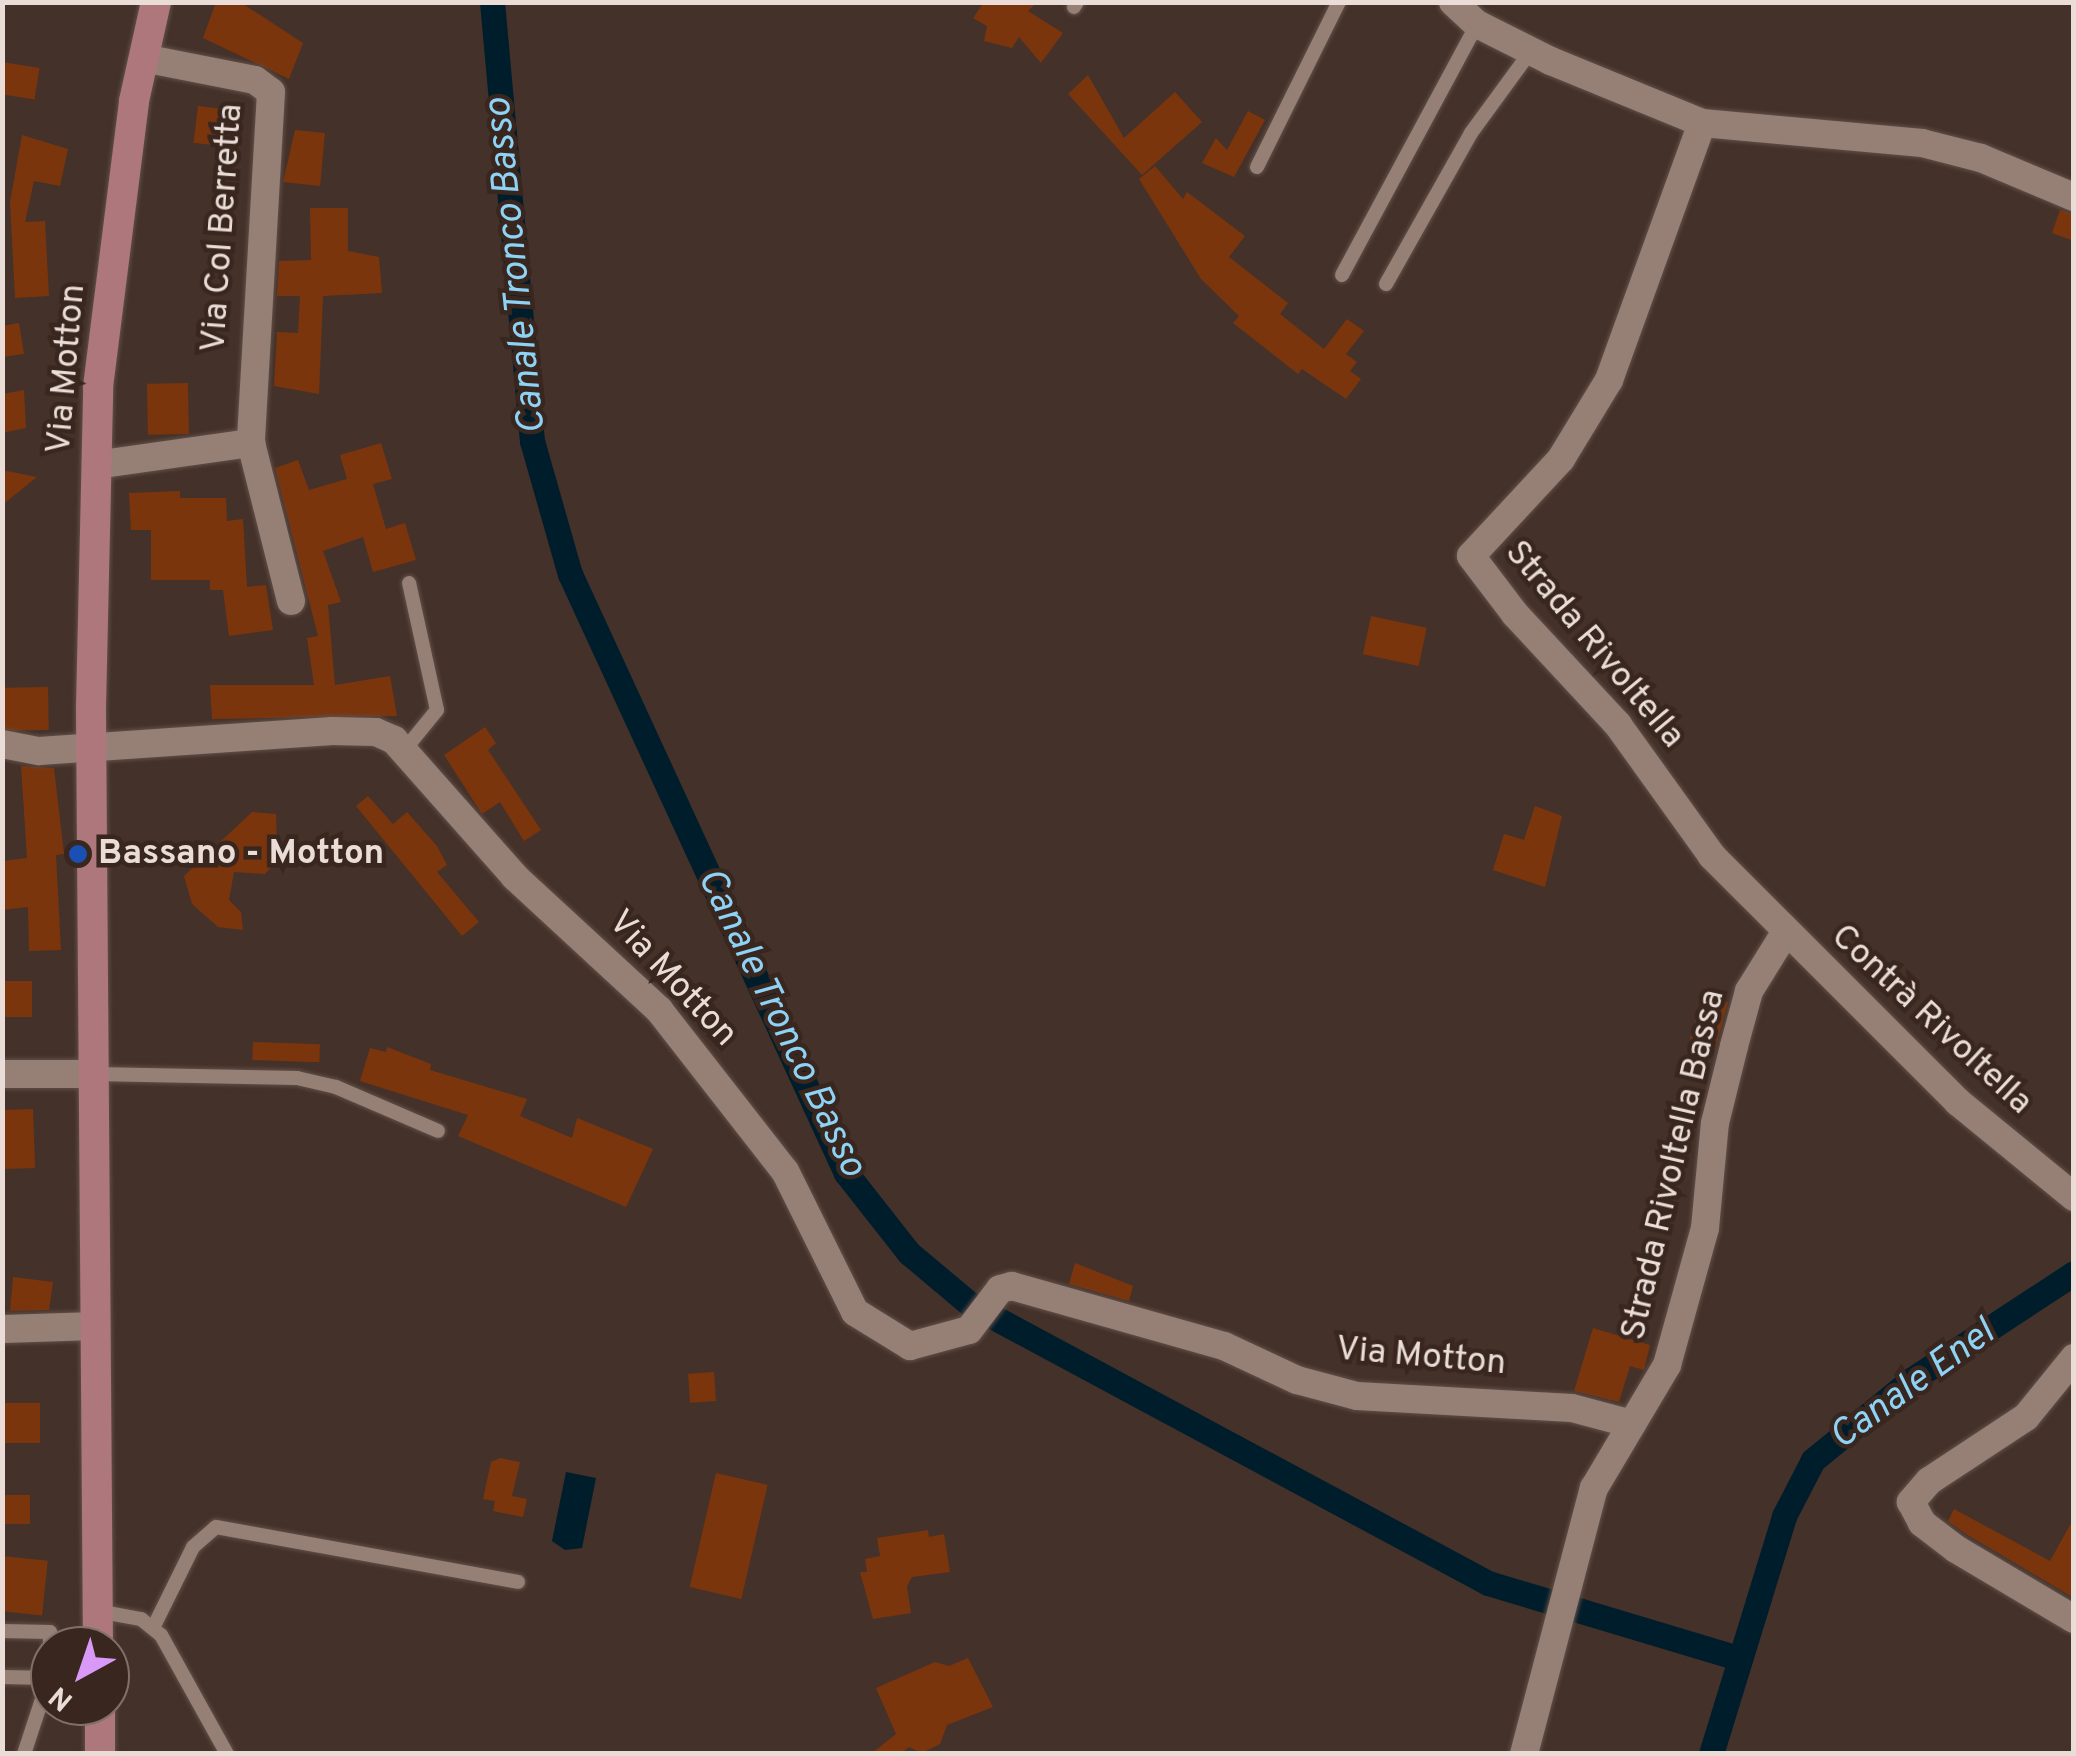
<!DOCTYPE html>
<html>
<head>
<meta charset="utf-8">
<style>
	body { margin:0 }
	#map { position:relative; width:2076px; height:1756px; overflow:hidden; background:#443129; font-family:Overpass,sans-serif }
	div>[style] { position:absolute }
	.water>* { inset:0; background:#001d2b }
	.canal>* { height:25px; margin:-12.5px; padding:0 12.5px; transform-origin:12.5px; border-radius:12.5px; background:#001d2b }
	.building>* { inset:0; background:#7b350d; transform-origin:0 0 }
	.roads { filter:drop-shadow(0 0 2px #605049) drop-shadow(0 0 2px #605049) }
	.lane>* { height:14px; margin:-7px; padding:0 7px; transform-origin:7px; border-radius:7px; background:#968076 }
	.street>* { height:28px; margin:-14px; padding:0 14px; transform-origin:14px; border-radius:14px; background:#968076 }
	.secondary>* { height:30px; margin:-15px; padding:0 15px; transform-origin:15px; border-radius:15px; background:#ae777c }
	.dots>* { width:28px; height:28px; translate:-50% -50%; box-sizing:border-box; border:5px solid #39271f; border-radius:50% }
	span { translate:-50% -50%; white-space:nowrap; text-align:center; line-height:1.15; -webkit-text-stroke:9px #39271f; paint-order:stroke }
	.street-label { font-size:35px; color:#eaddd8 }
	.poi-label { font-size:35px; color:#eaddd8; font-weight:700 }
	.left { translate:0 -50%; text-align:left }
	.water-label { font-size:38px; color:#8ed2f5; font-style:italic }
	.frame { position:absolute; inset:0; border:5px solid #eaddd8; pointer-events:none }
	.north { position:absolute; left:30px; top:1626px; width:100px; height:100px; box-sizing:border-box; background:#39271f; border:2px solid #807069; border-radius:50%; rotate:220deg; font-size:28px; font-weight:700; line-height:40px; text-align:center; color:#eaddd8 }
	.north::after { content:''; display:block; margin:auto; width:35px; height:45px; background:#d99af7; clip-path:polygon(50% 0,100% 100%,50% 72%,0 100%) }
</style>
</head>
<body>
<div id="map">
	<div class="water">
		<div style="clip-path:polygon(566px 1472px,596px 1478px,582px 1548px,565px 1550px,552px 1541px)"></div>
	</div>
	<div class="canal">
		<div style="left:492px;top:2px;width:441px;rotate:84.8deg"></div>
		<div style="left:532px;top:441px;width:138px;rotate:74.1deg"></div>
		<div style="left:570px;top:574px;width:660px;rotate:65.26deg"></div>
		<div style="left:846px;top:1173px;width:102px;rotate:51.8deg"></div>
		<div style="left:909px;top:1253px;width:81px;rotate:40deg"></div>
		<div style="left:971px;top:1305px;width:587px;rotate:28.27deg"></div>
		<div style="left:1488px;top:1583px;width:261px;rotate:16.7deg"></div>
		<div style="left:1711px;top:1754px;width:249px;rotate:-72.9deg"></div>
		<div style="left:1784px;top:1516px;width:63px;rotate:-62.6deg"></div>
		<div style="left:1813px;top:1460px;width:127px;rotate:-39.2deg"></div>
		<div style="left:1911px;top:1380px;width:195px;rotate:-33.3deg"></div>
	</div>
	<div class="building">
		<div style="clip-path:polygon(216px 2px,240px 2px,303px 43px,289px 79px,203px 38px)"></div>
		<div style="clip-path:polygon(984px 2px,1037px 2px,1028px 11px,1063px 33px,1041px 63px,1019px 37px,1012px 48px,984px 41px,987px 26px,973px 18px)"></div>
		<div style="left:2px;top:62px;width:38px;height:32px;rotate:9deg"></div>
		<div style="clip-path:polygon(1088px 75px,1124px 138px,1175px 92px,1202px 122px,1142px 175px,1068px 94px)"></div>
		<div style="left:198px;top:106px;width:46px;height:37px;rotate:7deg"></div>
		<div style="clip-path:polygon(1248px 111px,1265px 120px,1234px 177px,1202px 163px,1216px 138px,1227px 150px)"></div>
		<div style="clip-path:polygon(295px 130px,325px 133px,320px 186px,283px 182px)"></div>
		<div style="clip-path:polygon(22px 135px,68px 149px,60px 186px,34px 181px,25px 222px,45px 221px,49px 296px,15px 298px,10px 202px)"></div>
		<div style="clip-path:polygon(1155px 166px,1183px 199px,1187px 192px,1245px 236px,1229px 257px,1288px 303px,1280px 314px,1324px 349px,1347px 319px,1364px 331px,1346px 354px,1357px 362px,1350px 371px,1361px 379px,1346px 399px,1302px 369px,1298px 374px,1233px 323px,1239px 316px,1201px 279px,1139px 179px)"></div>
		<div style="clip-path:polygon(310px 208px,348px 208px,348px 251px,379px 257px,382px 293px,323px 296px,319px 394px,274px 386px,277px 332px,298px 333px,300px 296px,277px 296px,279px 261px,311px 260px)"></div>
		<div style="clip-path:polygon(2060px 210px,2074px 214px,2074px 241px,2052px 233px)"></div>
		<div style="clip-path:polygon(19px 323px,24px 354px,2px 357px,2px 326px)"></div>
		<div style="left:188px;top:383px;width:51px;height:41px;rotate:89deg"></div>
		<div style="clip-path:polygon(24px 390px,26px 428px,2px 433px,2px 394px)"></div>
		<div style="clip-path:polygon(381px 443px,392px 479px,373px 484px,386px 529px,405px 523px,416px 560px,373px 572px,363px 537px,323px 551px,341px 602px,328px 605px,335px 685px,390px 676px,397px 716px,212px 719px,210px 685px,314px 685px,307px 638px,318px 636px,275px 468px,298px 460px,309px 490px,347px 479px,340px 455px)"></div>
		<div style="clip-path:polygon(2px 470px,37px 477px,2px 505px)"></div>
		<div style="clip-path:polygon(180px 491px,180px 498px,226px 498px,227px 521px,243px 519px,247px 587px,266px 585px,273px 630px,229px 636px,223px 590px,210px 590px,210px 580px,151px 580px,151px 530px,131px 530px,129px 493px)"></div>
		<div style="left:1371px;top:616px;width:57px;height:39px;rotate:12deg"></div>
		<div style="left:48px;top:687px;width:43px;height:46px;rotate:89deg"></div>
		<div style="clip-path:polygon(485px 727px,496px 743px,488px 750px,541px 830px,524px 841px,500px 802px,482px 814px,444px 755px)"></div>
		<div style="clip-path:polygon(21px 766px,54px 768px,64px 854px,56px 855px,61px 950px,29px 951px,28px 907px,2px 910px,2px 861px,27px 858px)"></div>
		<div style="clip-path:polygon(368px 796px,393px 824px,407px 812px,437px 846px,447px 865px,437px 872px,479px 922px,462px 936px,356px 806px)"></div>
		<div style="clip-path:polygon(1535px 806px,1562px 816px,1545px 887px,1493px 870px,1504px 834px,1524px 840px)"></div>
		<div style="clip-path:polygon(252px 812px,276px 814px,277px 845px,289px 847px,265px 874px,234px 872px,229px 900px,241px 912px,243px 930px,218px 927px,192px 904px,184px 876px)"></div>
		<div style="left:2px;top:981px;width:30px;height:36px"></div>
		<div style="clip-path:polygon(1705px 987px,1724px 992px,1722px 1000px,1728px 1002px,1715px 1050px,1689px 1042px)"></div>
		<div style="left:253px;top:1042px;width:67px;height:18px;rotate:2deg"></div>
		<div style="clip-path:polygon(387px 1047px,431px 1064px,430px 1070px,527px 1099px,520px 1116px,572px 1138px,577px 1118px,653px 1149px,626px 1207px,458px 1136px,468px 1115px,360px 1081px,370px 1048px,386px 1052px)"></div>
		<div style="left:33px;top:1109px;width:59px;height:31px;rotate:88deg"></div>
		<div style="clip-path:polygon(1075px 1263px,1133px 1286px,1129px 1301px,1069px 1284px)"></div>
		<div style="clip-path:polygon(13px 1277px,53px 1282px,49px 1310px,10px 1311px)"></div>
		<div style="clip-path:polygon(1593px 1328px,1650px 1345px,1644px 1370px,1630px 1366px,1619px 1402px,1574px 1391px)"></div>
		<div style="left:714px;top:1372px;width:29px;height:26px;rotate:86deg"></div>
		<div style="left:2px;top:1403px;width:38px;height:40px"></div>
		<div style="clip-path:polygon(500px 1458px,520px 1462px,512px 1496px,527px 1499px,523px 1517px,493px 1511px,495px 1501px,483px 1499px,491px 1462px)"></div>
		<div style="left:716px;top:1473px;width:53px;height:117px;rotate:13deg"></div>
		<div style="left:2px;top:1495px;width:28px;height:29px"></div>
		<div style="clip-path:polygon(1954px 1509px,2050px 1561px,2074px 1518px,2074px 1598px,1966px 1534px,1948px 1521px)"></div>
		<div style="clip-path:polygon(928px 1530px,929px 1537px,944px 1534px,950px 1572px,912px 1577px,907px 1586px,911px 1613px,873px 1619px,860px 1572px,867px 1572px,865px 1559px,880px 1556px,877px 1538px)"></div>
		<div style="left:2px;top:1556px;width:46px;height:55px;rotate:6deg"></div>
		<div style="clip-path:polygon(968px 1658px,993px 1707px,947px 1725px,940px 1744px,922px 1753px,909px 1747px,900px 1754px,871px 1754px,896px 1734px,876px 1688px,935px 1662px,949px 1666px)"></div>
	</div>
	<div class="roads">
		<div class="lane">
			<div style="left:1074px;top:7px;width:6px;rotate:-59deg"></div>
			<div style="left:1257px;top:167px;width:184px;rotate:-63.6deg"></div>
			<div style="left:1342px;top:275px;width:285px;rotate:-61.7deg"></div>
			<div style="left:1386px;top:284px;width:173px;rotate:-60.6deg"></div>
			<div style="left:1471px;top:133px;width:102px;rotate:-53.8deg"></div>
			<div style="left:406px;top:748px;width:49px;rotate:-50.8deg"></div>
			<div style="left:437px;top:710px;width:130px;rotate:-102.4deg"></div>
			<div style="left:94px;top:1074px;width:203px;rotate:1.1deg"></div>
			<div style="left:297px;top:1078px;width:40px;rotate:13deg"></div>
			<div style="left:336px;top:1087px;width:111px;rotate:23.3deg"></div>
			<div style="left:97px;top:1611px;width:45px;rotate:10.3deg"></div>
			<div style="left:141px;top:1619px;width:26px;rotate:39deg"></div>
			<div style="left:161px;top:1635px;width:136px;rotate:61deg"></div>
			<div style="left:153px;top:1628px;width:90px;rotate:-63.7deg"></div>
			<div style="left:193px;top:1547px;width:30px;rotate:-41deg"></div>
			<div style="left:216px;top:1527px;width:307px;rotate:10.3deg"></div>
			<div style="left:2px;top:1631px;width:48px;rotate:1.2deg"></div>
			<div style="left:50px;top:1632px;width:14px;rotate:90deg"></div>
			<div style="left:2px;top:1677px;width:48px;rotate:1.2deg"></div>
			<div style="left:24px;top:1754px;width:80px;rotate:-71.8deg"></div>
			<div style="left:49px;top:1678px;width:31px;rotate:-88deg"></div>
		</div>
		<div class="street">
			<div style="left:1453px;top:2px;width:33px;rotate:43deg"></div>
			<div style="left:1477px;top:24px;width:83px;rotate:26.6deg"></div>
			<div style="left:1551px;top:61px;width:163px;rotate:22.3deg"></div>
			<div style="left:1702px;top:123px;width:221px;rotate:5.2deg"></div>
			<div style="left:1922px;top:143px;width:61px;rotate:14.3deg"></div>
			<div style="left:1981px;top:158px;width:101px;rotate:22.8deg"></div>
			<div style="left:143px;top:58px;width:114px;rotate:11.1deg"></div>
			<div style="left:255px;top:80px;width:20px;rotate:37deg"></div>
			<div style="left:271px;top:92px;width:352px;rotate:93.3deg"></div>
			<div style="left:251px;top:443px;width:163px;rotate:75.8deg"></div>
			<div style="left:1702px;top:123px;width:273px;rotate:109.9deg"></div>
			<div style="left:1609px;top:380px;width:92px;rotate:121.3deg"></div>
			<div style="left:1561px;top:459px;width:132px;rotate:132.9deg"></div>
			<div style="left:1471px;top:556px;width:73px;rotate:52.8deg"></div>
			<div style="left:1515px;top:614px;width:151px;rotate:47.1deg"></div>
			<div style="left:1618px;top:725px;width:161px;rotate:54.3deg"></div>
			<div style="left:1712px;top:856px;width:348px;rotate:45deg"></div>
			<div style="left:1958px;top:1102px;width:150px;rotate:39.3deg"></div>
			<div style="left:96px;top:465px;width:157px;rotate:-8.1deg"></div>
			<div style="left:2px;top:744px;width:38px;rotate:11deg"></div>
			<div style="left:39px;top:751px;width:294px;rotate:-3.9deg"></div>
			<div style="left:332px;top:731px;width:44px;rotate:1.3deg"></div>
			<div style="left:376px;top:732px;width:20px;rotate:24deg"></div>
			<div style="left:394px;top:740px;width:183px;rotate:48.5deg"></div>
			<div style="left:515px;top:877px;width:196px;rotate:42.7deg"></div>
			<div style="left:659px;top:1010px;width:204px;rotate:52deg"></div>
			<div style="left:785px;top:1171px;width:157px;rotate:63.6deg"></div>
			<div style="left:855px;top:1312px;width:65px;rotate:31.7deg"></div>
			<div style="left:910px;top:1346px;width:61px;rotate:-15.2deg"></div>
			<div style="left:969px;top:1330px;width:51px;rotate:-52.9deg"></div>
			<div style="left:1000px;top:1289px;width:12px;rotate:-14deg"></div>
			<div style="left:1012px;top:1286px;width:220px;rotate:15.8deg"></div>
			<div style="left:1224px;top:1346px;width:81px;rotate:25deg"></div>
			<div style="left:1297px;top:1380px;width:62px;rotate:14.9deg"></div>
			<div style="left:1357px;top:1396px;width:215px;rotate:3.2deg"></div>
			<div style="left:1572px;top:1408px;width:62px;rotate:14.9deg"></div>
			<div style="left:2px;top:1074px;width:92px"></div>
			<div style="left:2px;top:1329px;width:94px;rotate:-1.8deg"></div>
			<div style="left:2074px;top:1358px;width:76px;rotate:129.1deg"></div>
			<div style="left:2026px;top:1417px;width:116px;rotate:146.6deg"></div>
			<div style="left:1929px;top:1481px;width:28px;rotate:131deg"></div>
			<div style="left:1911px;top:1502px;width:24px;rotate:62deg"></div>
			<div style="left:1922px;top:1523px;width:43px;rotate:37.4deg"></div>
			<div style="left:1956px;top:1549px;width:137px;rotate:30.7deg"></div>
			<div style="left:1524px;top:1754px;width:275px;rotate:-75.3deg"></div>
			<div style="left:1594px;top:1488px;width:143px;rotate:-59.3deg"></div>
			<div style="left:1667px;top:1365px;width:142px;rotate:-74.5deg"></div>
			<div style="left:1705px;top:1228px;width:105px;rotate:-84.6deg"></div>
			<div style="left:1715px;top:1123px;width:79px;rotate:-76.1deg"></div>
			<div style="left:1734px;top:1046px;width:57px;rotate:-74.7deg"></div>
			<div style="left:1749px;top:991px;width:68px;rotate:-58.2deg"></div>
		</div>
		<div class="secondary">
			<div style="left:98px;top:1646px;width:939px;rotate:-90.43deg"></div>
			<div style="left:91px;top:707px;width:320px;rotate:-88.7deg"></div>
			<div style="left:98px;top:387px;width:288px;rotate:-82.8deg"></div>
			<div style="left:134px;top:101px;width:101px;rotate:-77.5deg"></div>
			<div style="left:100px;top:1754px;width:48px;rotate:-90deg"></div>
		</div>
	</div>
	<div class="dots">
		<div style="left:78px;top:854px;background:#1a4fb4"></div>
	</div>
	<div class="street-label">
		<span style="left:223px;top:228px;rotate:-86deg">Via Col Berretta</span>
		<span style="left:67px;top:369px;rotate:-85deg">Via Motton</span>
		<span style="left:1594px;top:645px;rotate:50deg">Strada Rivoltella</span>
		<span style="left:672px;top:979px;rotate:47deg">Via Motton</span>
		<span style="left:1931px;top:1020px;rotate:43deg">Contrà Rivoltella</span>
		<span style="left:1674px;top:1165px;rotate:-77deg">Strada Rivoltella Bassa</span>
		<span style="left:1421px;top:1357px;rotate:5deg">Via Motton</span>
	</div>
	<div class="poi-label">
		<span class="left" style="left:98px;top:854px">Bassano - Motton</span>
	</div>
	<div class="water-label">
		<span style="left:517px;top:266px;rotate:-96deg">Canale Tronco Basso</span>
		<span style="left:780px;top:1023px;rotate:64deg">Canale Tronco Basso</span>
		<span style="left:1913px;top:1386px;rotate:-36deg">Canale Enel</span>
	</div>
	<div class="frame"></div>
	<div class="north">N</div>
</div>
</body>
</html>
